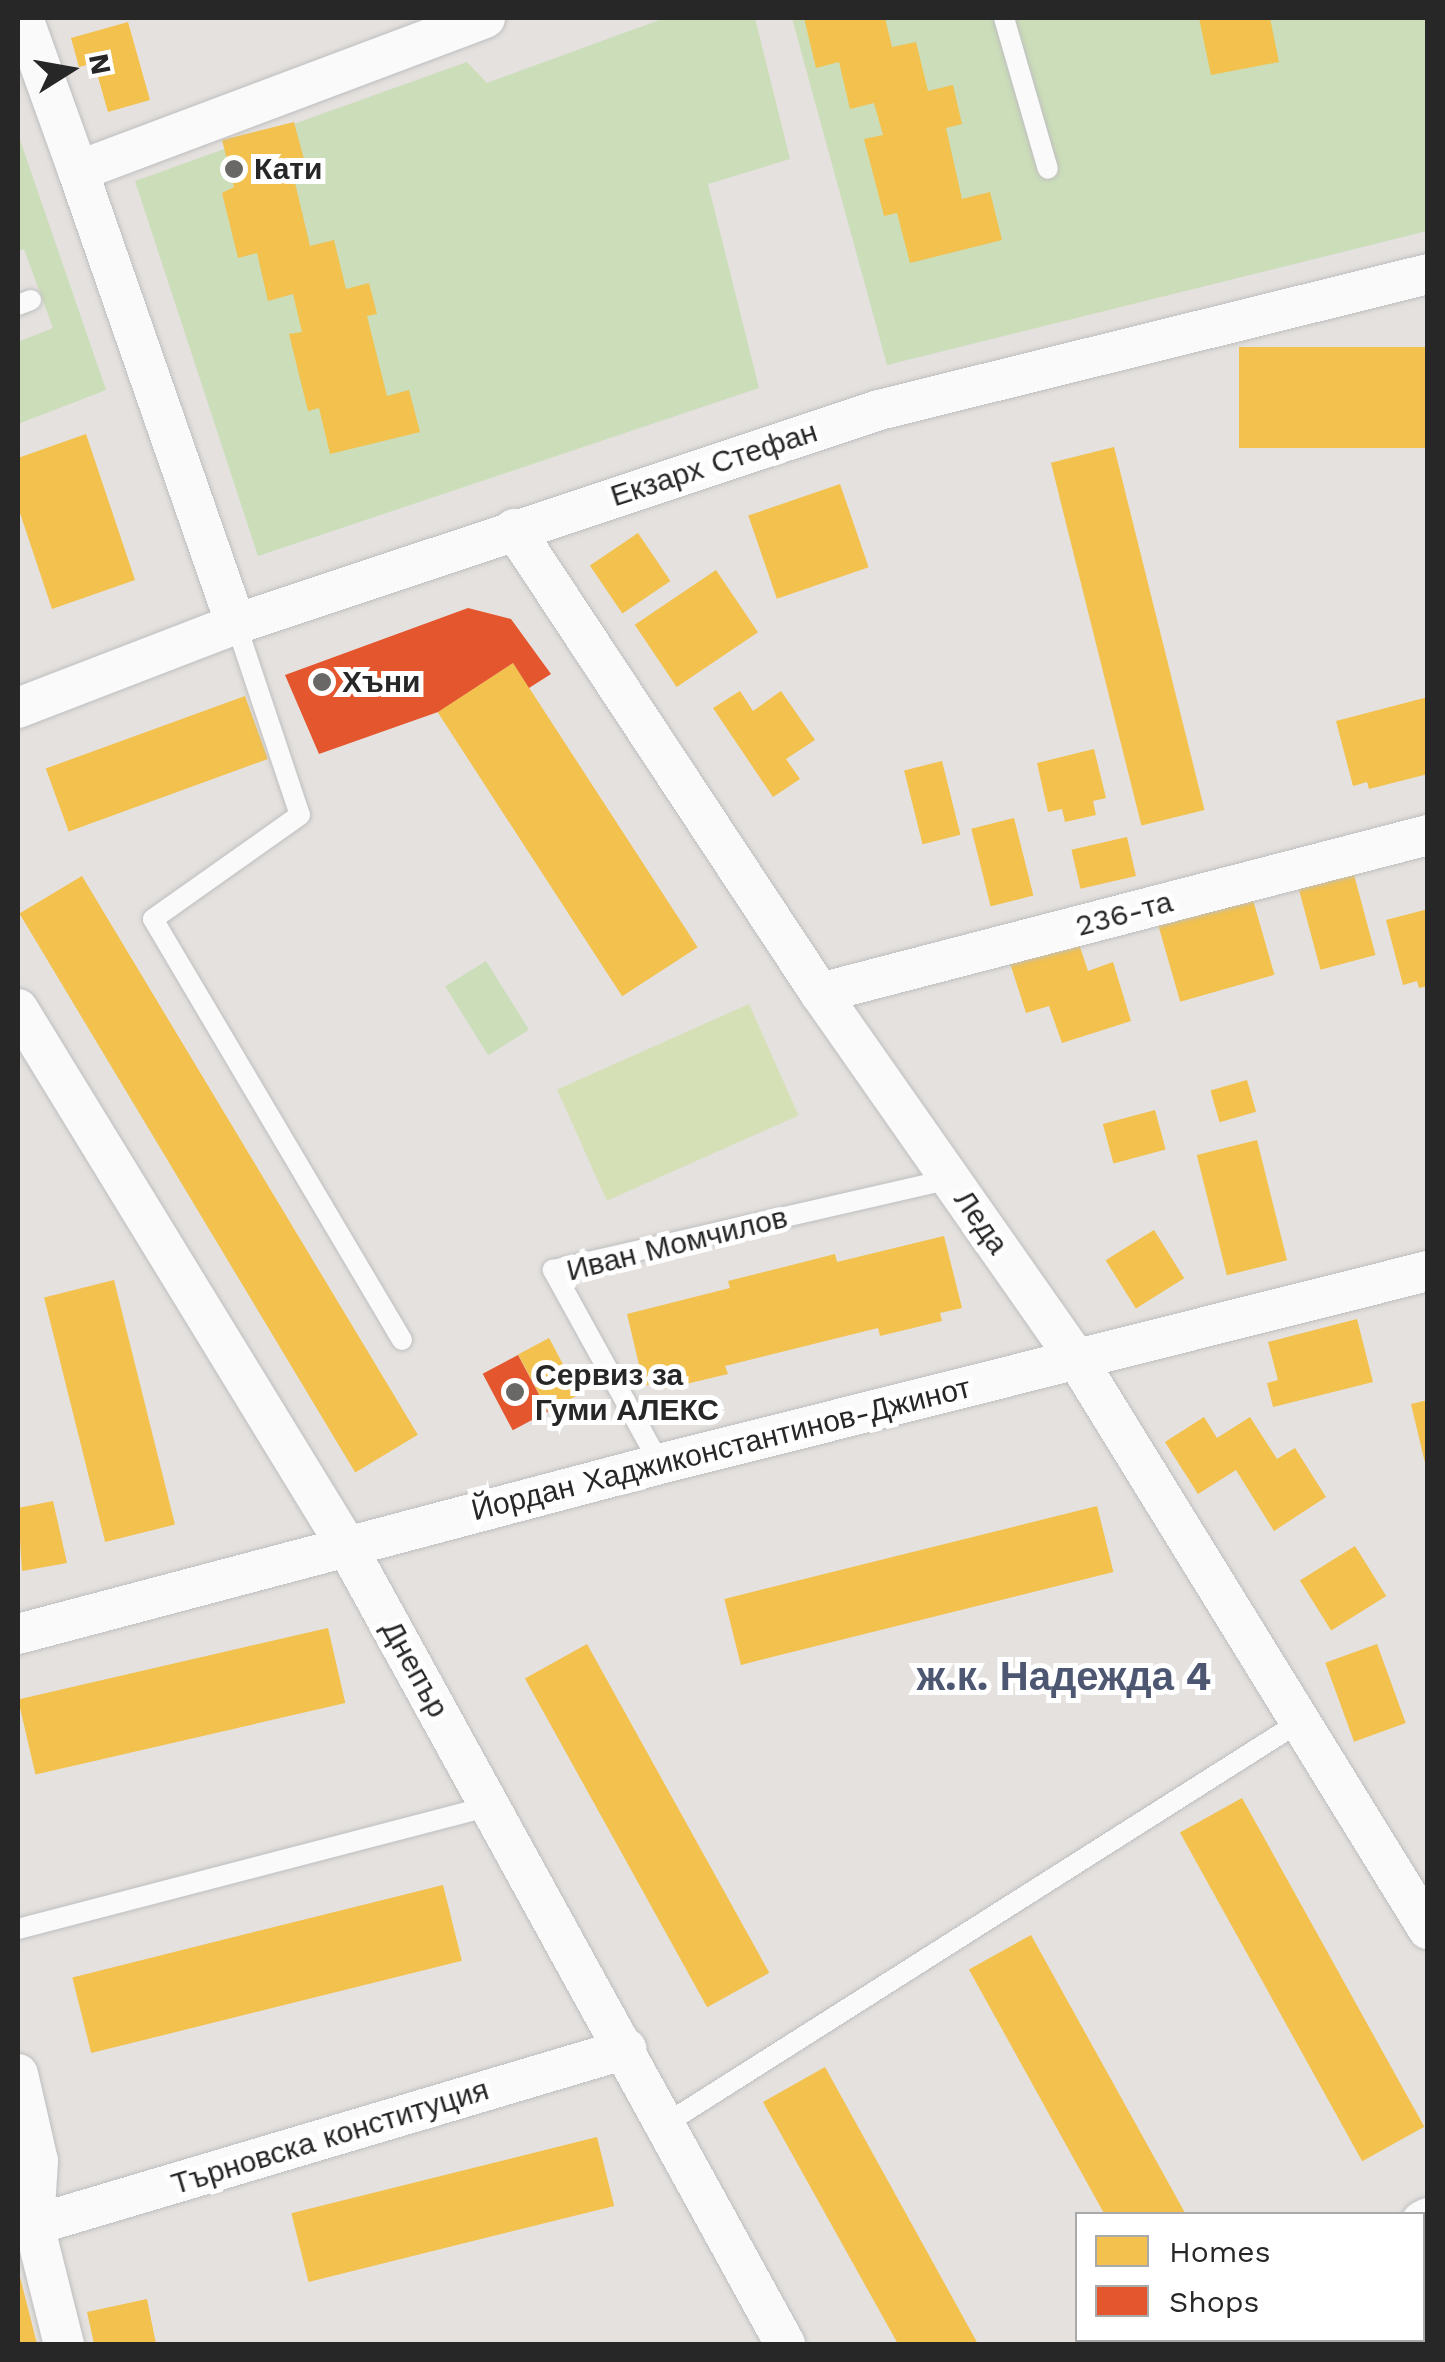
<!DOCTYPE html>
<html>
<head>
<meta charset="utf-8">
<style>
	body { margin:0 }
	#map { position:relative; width:1445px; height:2362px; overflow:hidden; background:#e4e1de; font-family:"Work Sans",sans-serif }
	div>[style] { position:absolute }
	.green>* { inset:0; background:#cbddb9; transform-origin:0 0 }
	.pitch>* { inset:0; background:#d5e0b7; transform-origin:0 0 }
	.homes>* { inset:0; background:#f2c14e; transform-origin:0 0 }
	.shops>* { inset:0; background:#e4572e; transform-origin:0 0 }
	.roads { filter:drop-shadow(0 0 2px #bebebf) drop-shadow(0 0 2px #bebebf) }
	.lane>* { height:20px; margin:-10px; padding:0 10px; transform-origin:10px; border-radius:10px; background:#fbfafa }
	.street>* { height:40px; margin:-20px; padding:0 20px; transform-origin:20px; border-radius:20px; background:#fbfafa }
	.dots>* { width:28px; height:28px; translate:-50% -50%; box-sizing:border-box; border:5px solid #fff; border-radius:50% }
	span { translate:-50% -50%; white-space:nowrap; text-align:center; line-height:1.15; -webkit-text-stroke:10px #fff; paint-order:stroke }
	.poi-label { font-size:30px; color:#272727; font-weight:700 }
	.left { translate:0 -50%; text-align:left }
	.street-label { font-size:30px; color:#272727 }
	.district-label { font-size:40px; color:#4d5772; font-weight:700 }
	.frame { position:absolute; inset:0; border:20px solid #272727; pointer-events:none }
	.legend { position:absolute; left:1075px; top:2212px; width:350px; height:130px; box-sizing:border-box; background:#fff; border:2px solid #a9a9a9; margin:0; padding:12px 18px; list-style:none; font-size:30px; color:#272727 }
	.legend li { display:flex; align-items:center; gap:20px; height:50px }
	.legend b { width:50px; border:2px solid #a9a9a9 }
	.north { position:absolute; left:20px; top:20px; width:100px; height:100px; -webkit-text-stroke:8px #fff; paint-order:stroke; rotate:79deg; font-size:28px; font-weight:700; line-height:40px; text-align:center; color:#272727 }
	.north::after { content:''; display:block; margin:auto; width:35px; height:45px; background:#272727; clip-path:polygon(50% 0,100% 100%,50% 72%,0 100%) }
</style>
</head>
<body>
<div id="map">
	<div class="green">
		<div style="clip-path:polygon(665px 18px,755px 18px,790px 159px,708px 184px,759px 388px,258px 556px,135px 181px,467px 62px,487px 83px)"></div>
		<div style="clip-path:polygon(792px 18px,1427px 18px,1427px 231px,887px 365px)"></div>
		<div style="clip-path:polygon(18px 134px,106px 390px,18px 424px,18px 342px,53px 328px,24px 249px,18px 251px)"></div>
		<div style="left:486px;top:961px;width:81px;height:48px;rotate:58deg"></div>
	</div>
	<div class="pitch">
		<div style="left:749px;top:1004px;width:122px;height:210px;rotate:66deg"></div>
	</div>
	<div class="homes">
		<div style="clip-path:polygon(804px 18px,885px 18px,892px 47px,916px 42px,928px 91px,953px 85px,962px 124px,946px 128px,962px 199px,990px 192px,1002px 240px,910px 263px,897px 213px,884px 216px,864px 139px,883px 135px,874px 103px,850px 109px,839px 62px,816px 68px)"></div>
		<div style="clip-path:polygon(1199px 18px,1270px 18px,1279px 62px,1211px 75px)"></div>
		<div style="clip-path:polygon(128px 22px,150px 100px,108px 112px,94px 63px,79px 67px,71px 38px)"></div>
		<div style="clip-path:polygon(294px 122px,306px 167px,292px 170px,310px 246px,334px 240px,346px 289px,369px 283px,377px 314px,367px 316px,387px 396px,409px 390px,420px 432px,330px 454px,319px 408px,308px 411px,289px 334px,302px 332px,293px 294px,268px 301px,257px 253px,238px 258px,222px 193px,234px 187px,222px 140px)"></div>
		<div style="left:1428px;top:347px;width:101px;height:189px;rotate:90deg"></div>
		<div style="clip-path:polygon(86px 434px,135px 580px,52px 609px,18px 507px,18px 458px)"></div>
		<div style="left:1114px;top:447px;width:374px;height:65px;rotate:76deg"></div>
		<div style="left:840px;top:484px;width:88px;height:97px;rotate:71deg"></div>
		<div style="left:638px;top:533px;width:58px;height:58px;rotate:56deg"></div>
		<div style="left:716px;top:570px;width:75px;height:98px;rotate:56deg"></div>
		<div style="left:513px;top:663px;width:339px;height:90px;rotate:57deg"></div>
		<div style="clip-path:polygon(740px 691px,753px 711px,781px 691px,815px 740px,786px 759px,800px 779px,773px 797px,713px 708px)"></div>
		<div style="left:245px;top:696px;width:67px;height:212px;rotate:70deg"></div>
		<div style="clip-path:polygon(1428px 697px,1428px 774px,1369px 789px,1367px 782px,1353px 786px,1336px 721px)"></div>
		<div style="clip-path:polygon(1094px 749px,1106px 798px,1093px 801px,1096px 815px,1065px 822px,1062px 809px,1048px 812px,1037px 763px)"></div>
		<div style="left:942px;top:761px;width:76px;height:39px;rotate:76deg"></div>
		<div style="left:1014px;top:818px;width:80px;height:44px;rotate:76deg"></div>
		<div style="left:1127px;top:837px;width:40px;height:57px;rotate:77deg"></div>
		<div style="left:1353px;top:871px;width:87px;height:57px;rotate:75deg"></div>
		<div style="left:82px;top:876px;width:652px;height:73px;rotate:59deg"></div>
		<div style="left:1251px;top:893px;width:85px;height:98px;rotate:74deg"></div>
		<div style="clip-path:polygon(1428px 909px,1428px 986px,1419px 988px,1417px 981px,1403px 985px,1386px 920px)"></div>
		<div style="clip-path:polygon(1078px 941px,1088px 971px,1113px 962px,1131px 1021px,1062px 1043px,1049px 1006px,1026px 1013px,1010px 963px)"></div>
		<div style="left:1247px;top:1080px;width:33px;height:38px;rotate:74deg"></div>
		<div style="left:1155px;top:1110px;width:41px;height:54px;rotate:75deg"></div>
		<div style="left:1257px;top:1140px;width:124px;height:62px;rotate:76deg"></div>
		<div style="left:1154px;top:1230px;width:57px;height:57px;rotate:58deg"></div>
		<div style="clip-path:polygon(944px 1236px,962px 1308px,940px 1313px,942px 1321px,880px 1336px,878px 1328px,725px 1366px,728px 1374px,665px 1389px,663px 1381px,644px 1386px,627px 1314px,730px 1288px,728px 1281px,784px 1267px,835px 1254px,837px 1262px)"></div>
		<div style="left:114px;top:1280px;width:252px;height:72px;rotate:76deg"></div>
		<div style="clip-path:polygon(1357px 1319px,1373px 1382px,1273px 1407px,1267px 1383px,1278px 1380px,1268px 1342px)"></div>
		<div style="left:549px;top:1338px;width:64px;height:35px;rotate:62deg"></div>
		<div style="clip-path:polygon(1428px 1400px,1428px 1466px,1426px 1467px,1411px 1404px)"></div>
		<div style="clip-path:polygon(1204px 1417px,1217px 1438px,1250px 1417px,1277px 1459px,1295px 1448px,1326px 1497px,1274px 1531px,1236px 1470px,1198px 1494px,1165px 1442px)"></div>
		<div style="clip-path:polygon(53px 1501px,67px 1563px,22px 1571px,18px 1508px)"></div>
		<div style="left:1097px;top:1506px;width:68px;height:384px;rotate:76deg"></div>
		<div style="left:1355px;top:1546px;width:59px;height:65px;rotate:58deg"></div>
		<div style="left:328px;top:1628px;width:77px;height:318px;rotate:77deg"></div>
		<div style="left:587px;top:1644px;width:376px;height:71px;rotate:61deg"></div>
		<div style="left:1377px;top:1644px;width:84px;height:55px;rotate:70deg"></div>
		<div style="left:1242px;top:1798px;width:376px;height:71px;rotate:61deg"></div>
		<div style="left:443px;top:1885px;width:78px;height:382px;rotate:76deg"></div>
		<div style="left:1031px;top:1935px;width:319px;height:71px;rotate:61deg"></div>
		<div style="clip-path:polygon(825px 2067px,978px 2344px,898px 2344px,763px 2102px)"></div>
		<div style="left:597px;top:2137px;width:71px;height:315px;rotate:76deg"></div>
		<div style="clip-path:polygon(18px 2273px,19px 2273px,37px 2344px,18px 2344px)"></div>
		<div style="clip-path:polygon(147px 2299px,156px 2344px,94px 2344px,87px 2312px)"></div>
	</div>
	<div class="shops">
		<div style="clip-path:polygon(468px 608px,511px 619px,551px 674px,529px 688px,513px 663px,438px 712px,319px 754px,285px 675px)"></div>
		<div style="left:518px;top:1355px;width:64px;height:40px;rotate:62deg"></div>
	</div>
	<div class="roads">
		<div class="lane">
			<div style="left:1004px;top:18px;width:157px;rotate:73.8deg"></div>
			<div style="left:18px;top:305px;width:14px;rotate:-21deg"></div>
			<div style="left:236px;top:624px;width:201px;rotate:71.5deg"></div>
			<div style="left:300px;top:815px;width:180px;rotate:144.7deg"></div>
			<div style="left:153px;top:919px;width:489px;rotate:59.4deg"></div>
			<div style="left:660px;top:1464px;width:222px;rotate:-118.9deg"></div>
			<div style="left:553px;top:1270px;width:408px;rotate:-12.9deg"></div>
			<div style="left:18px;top:1929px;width:489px;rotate:-14.6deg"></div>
			<div style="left:667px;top:2123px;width:751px;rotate:-32.38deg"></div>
		</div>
		<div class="street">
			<div style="left:23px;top:18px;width:163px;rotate:70.2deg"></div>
			<div style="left:78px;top:171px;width:435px;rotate:-20.6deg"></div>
			<div style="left:78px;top:171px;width:480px;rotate:70.8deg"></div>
			<div style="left:514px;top:529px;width:556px;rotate:56.6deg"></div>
			<div style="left:820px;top:993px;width:446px;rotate:55deg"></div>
			<div style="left:1076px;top:1358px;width:671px;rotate:58.35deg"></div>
			<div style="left:18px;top:708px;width:234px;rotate:-21.1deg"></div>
			<div style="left:236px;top:624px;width:678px;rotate:-18.41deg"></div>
			<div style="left:879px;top:410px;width:566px;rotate:-13.91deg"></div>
			<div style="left:820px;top:993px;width:628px;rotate:-14.57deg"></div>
			<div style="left:18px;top:1009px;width:628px;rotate:58.54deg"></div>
			<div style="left:346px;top:1545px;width:912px;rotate:61.21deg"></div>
			<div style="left:18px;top:1634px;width:664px;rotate:-14.83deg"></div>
			<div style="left:660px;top:1464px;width:792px;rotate:-14.11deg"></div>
			<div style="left:18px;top:2074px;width:89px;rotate:77.1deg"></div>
			<div style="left:38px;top:2161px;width:64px;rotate:93.6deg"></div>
			<div style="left:34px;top:2225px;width:123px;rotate:75.9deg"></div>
			<div style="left:1422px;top:2221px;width:7px;rotate:-27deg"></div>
			<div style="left:34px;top:2225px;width:618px;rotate:-16.56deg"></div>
			<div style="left:1384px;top:2340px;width:4px;rotate:63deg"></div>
			<div style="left:1232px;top:2344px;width:8px;rotate:-30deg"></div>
		</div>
	</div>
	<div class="dots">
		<div style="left:234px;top:169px;background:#696867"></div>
		<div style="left:322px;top:682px;background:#696867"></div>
		<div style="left:515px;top:1392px;background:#696867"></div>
	</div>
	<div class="poi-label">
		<span class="left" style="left:254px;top:169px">Кати</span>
		<span class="left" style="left:342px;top:682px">Хъни</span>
		<span class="left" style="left:535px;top:1392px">Сервиз за<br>Гуми АЛЕКС</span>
	</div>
	<div class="street-label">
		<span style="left:714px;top:464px;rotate:-18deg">Екзарх Стефан</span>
		<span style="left:1124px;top:914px;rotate:-15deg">236-та</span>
		<span style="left:981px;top:1222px;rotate:55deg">Леда</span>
		<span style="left:677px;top:1244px;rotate:-14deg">Иван Момчилов</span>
		<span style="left:721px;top:1449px;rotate:-14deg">Йордан Хаджиконстантинов-Джинот</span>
		<span style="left:415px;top:1669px;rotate:61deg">Днепър</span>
		<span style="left:330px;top:2137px;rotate:-17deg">Търновска конституция</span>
	</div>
	<div class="district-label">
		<span style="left:1064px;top:1677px">ж.к. Надежда 4</span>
	</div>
	<div class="frame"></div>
	<ul class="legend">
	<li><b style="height:28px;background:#f2c14e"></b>Homes</li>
	<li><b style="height:28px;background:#e4572e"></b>Shops</li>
	</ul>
	<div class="north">N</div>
</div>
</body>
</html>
